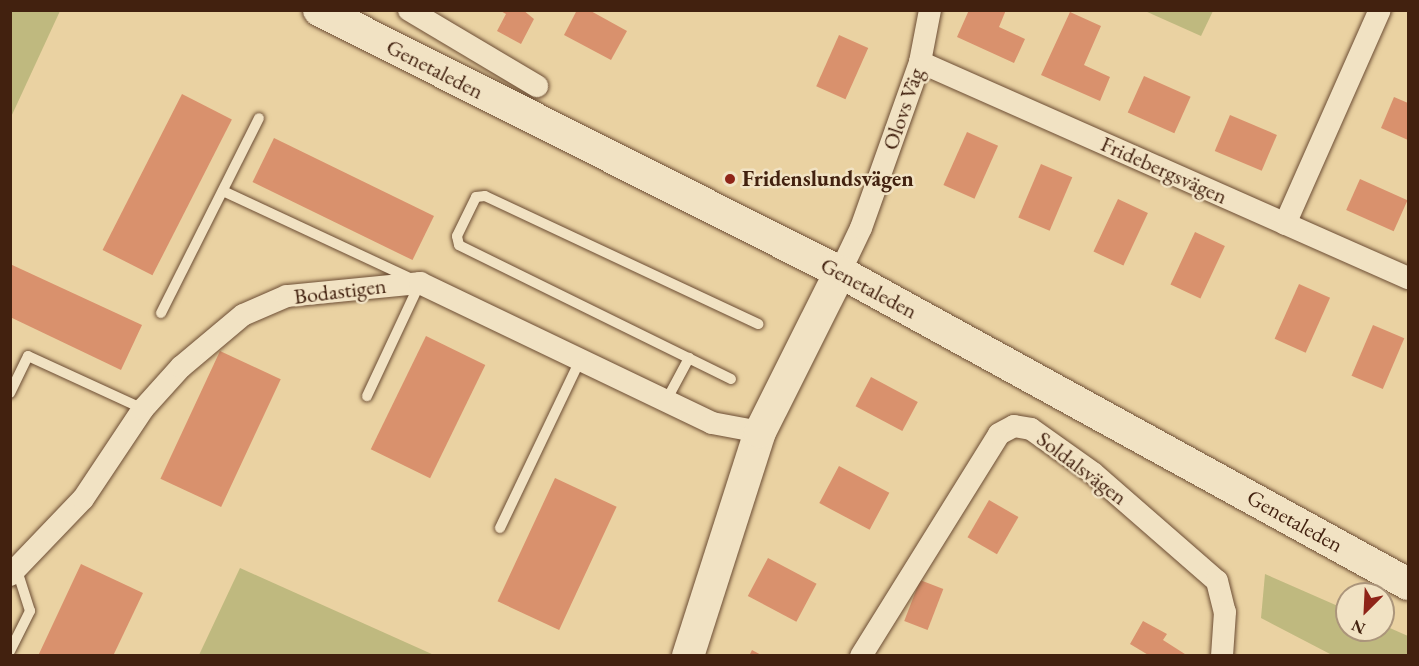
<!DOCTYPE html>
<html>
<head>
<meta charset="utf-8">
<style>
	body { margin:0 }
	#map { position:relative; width:1419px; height:666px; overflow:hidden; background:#ead2a2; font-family:"EB Garamond",serif }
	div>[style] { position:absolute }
	.green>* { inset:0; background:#bfb97f }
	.building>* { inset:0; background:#d9916d; transform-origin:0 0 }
	.roads { filter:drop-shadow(0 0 2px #6c4d34) drop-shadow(0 0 2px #6c4d34) }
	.lane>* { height:10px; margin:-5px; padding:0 5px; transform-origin:5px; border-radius:5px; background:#f1e2c3 }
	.street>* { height:22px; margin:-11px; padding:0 11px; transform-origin:11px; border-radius:11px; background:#f1e2c3 }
	.secondary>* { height:32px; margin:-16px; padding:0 16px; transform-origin:16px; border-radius:16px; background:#f1e2c3 }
	.dots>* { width:16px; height:16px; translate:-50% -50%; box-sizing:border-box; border:3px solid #f1e2c3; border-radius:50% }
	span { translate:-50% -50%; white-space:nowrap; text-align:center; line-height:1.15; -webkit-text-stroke:5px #f1e2c3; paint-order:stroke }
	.street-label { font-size:22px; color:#42210f }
	.poi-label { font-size:22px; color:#42210f; font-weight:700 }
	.left { translate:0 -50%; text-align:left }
	.frame { position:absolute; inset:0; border:12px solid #42210f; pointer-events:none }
	.north { position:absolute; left:1335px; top:582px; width:60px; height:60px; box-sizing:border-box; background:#f1e2c3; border:2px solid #ab957b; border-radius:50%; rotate:204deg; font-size:16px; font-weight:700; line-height:24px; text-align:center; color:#42210f }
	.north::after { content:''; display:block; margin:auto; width:21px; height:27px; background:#8f2418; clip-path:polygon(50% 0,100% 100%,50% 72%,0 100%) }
</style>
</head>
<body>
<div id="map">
	<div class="green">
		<div style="clip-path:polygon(11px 10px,60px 11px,11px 117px,10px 11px)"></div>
		<div style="clip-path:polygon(1145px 11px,1213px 11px,1201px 36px)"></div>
		<div style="clip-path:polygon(240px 568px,434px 655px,199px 655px)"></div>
		<div style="clip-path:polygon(1265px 574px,1347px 610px,1347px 630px,1383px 630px,1383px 625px,1408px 636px,1408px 655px,1332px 655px,1261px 618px)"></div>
	</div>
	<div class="building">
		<div style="clip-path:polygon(499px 10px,523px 10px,534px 19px,521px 44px,497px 31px,506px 14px)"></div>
		<div style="clip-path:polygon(577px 10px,589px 10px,627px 31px,611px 60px,564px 35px)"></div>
		<div style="clip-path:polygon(969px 10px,1006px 10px,999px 27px,1025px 39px,1014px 63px,957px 37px)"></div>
		<div style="clip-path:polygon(1070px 12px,1101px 26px,1084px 65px,1110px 77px,1100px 101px,1041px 75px)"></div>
		<div style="left:839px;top:35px;width:32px;height:56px;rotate:24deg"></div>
		<div style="left:1144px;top:76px;width:51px;height:40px;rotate:24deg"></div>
		<div style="left:182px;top:94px;width:56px;height:175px;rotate:27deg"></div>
		<div style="clip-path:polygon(1394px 97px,1408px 103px,1408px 140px,1381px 128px)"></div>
		<div style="left:1230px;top:115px;width:51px;height:39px;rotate:23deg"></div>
		<div style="left:967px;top:132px;width:34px;height:58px;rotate:24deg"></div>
		<div style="left:274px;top:138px;width:178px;height:49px;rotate:26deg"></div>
		<div style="left:1041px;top:164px;width:34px;height:58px;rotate:23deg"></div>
		<div style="left:1360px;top:179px;width:52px;height:34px;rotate:24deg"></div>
		<div style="left:1118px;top:199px;width:33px;height:58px;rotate:25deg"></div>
		<div style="left:1195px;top:232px;width:33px;height:58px;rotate:25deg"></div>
		<div style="clip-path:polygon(10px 264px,142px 325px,121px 370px,10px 317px)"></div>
		<div style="left:1299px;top:284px;width:34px;height:60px;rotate:24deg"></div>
		<div style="left:1373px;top:325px;width:34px;height:55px;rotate:23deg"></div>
		<div style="left:426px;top:336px;width:66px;height:126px;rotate:26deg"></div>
		<div style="left:220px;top:351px;width:67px;height:141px;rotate:25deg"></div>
		<div style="left:871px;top:377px;width:53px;height:33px;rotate:28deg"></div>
		<div style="left:839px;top:466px;width:57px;height:42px;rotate:28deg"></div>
		<div style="left:555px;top:478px;width:68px;height:136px;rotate:25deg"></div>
		<div style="left:989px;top:500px;width:34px;height:43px;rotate:30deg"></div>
		<div style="left:768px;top:558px;width:55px;height:43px;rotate:28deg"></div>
		<div style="clip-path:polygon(81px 564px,143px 593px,113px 656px,38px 656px)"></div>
		<div style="left:920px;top:580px;width:25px;height:44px;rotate:21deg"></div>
		<div style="clip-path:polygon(1143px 621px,1167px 634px,1163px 640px,1188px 656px,1150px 656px,1130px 644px)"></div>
		<div style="clip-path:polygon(752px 650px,763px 656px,749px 656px)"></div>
	</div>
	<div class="roads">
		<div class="lane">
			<div style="left:223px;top:191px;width:217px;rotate:25deg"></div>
			<div style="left:420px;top:283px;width:125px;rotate:115.1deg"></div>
			<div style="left:161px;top:313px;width:218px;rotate:-63.3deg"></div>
			<div style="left:731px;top:379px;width:303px;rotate:-153.8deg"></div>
			<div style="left:459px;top:245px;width:9px;rotate:-103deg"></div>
			<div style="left:457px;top:236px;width:43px;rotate:-64deg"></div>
			<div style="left:476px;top:197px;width:9px;rotate:-6deg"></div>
			<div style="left:485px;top:196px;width:302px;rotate:25.1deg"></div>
			<div style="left:10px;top:393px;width:41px;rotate:-64.1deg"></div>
			<div style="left:28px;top:356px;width:127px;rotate:24.7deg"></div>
			<div style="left:666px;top:401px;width:49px;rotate:-61.9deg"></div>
			<div style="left:500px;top:528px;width:186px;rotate:-64.5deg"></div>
			<div style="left:10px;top:651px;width:45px;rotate:-63.4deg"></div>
			<div style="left:30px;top:611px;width:46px;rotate:-107.7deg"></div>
		</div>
		<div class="street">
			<div style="left:409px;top:10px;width:149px;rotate:30.7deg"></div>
			<div style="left:920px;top:62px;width:534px;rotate:23.88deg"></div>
			<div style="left:1285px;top:224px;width:234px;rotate:-66.1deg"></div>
			<div style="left:840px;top:272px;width:49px;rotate:-64.5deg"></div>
			<div style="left:861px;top:228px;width:176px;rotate:-70.4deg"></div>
			<div style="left:920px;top:62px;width:53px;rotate:-79.1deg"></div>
			<div style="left:10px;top:575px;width:105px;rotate:-46.2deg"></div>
			<div style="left:83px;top:499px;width:108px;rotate:-56.3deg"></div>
			<div style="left:143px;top:409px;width:57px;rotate:-47.9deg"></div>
			<div style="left:181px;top:367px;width:81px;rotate:-40deg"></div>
			<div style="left:243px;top:315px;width:48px;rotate:-23.4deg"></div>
			<div style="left:287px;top:296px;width:134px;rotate:-5.6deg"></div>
			<div style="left:420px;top:283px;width:324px;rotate:25.6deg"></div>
			<div style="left:712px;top:423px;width:49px;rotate:10.6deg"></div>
			<div style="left:861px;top:656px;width:261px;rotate:-58.1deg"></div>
			<div style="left:999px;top:434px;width:17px;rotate:-28deg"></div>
			<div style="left:1014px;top:426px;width:17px;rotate:10deg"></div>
			<div style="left:1031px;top:429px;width:76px;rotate:35.4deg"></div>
			<div style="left:1093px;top:473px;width:164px;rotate:41.1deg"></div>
			<div style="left:1217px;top:581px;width:32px;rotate:76deg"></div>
			<div style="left:1225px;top:612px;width:44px;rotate:93.9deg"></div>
		</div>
		<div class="secondary">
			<div style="left:319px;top:10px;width:583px;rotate:26.7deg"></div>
			<div style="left:840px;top:272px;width:648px;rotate:28.78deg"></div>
			<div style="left:688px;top:656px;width:235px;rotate:-72.2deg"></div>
			<div style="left:760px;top:432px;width:179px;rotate:-63.4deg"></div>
		</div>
	</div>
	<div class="dots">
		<div style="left:730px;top:179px;background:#8f2418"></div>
	</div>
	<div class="street-label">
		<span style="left:435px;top:69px;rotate:27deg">Genetaleden</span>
		<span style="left:903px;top:109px;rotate:-71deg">Olovs Väg</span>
		<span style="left:1164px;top:170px;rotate:24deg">Fridebergsvägen</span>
		<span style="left:869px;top:288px;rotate:28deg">Genetaleden</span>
		<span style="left:340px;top:291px;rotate:-7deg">Bodastigen</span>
		<span style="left:1082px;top:468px;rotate:37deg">Soldalsvägen</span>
		<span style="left:1295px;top:521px;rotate:29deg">Genetaleden</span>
	</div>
	<div class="poi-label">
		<span class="left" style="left:742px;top:179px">Fridenslundsvägen</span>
	</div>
	<div class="frame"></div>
	<div class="north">N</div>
</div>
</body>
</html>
